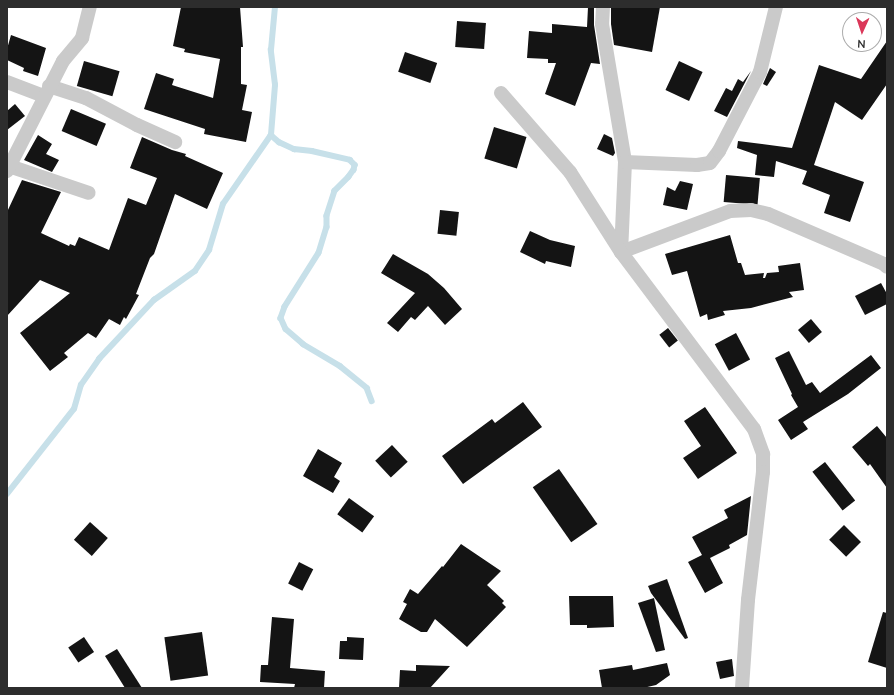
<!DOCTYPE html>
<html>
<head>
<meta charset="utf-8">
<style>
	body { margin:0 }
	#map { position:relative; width:894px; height:695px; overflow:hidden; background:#fff; font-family:"Nunito Sans",sans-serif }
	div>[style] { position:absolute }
	.stream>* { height:5.5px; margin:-2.75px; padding:0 2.75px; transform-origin:2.75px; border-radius:2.75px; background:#c7e0e9 }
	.building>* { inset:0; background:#141414; transform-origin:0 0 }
	.street>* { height:14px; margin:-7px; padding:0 7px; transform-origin:7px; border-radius:7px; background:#cacaca }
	span { translate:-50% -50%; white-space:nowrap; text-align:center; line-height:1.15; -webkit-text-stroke:4px #fff; paint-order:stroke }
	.frame { position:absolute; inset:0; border:8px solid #2d2d2d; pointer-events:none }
	.north { position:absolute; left:842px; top:12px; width:40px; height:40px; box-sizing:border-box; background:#fff; border:1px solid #ababab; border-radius:50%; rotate:183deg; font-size:11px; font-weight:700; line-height:16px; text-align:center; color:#2d2d2d }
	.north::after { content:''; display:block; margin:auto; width:14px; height:18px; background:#db3759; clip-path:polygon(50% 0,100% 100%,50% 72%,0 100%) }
</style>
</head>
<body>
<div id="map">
	<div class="stream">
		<div style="left:271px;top:135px;width:11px;rotate:41deg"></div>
		<div style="left:279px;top:142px;width:17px;rotate:25deg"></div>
		<div style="left:294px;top:149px;width:18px;rotate:6deg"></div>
		<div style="left:312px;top:151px;width:39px;rotate:13deg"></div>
		<div style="left:350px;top:160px;width:7px;rotate:45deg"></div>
		<div style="left:355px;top:165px;width:5px;rotate:101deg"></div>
		<div style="left:354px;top:170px;width:9px;rotate:126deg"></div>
		<div style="left:349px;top:177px;width:20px;rotate:135deg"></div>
		<div style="left:335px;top:191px;width:26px;rotate:108deg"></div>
		<div style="left:327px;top:216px;width:11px;rotate:90deg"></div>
		<div style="left:327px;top:227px;width:27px;rotate:107deg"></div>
		<div style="left:319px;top:253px;width:64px;rotate:122.2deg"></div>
		<div style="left:285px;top:307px;width:12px;rotate:110deg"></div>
		<div style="left:281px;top:318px;width:12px;rotate:66deg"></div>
		<div style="left:286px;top:329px;width:23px;rotate:41deg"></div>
		<div style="left:303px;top:344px;width:43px;rotate:30.7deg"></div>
		<div style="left:340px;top:366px;width:35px;rotate:39deg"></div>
		<div style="left:367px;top:388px;width:14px;rotate:69deg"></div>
		<div style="left:7px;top:494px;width:108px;rotate:-51.8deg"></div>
		<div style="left:74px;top:409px;width:25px;rotate:-74deg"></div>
		<div style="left:81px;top:385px;width:32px;rotate:-55deg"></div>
		<div style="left:99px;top:359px;width:81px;rotate:-47deg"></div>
		<div style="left:154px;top:300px;width:50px;rotate:-35.3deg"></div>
		<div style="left:195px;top:271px;width:25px;rotate:-56deg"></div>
		<div style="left:209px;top:250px;width:48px;rotate:-73.1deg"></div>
		<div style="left:223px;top:204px;width:84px;rotate:-55.2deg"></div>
		<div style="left:271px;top:135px;width:50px;rotate:-85.4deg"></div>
		<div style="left:275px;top:85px;width:35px;rotate:-97deg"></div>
		<div style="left:271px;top:50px;width:43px;rotate:-84.7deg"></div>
	</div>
	<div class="building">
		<div style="clip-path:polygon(181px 7px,240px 7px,243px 47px,241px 47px,241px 84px,247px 85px,242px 110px,252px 112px,246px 142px,204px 134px,205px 129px,144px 109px,156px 73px,174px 79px,172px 85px,213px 98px,220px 59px,184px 52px,185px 49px,173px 46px)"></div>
		<div style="clip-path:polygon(588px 7px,594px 7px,594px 25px,600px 64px,591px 63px,575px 106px,545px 94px,556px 63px,548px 63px,548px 59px,527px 58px,529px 31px,552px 33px,552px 24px,587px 27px)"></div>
		<div style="clip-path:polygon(611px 7px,660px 7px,652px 52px,614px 45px,611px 24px)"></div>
		<div style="left:457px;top:21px;width:29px;height:26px;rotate:4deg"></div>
		<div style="clip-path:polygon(11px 35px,46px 48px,38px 76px,23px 71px,24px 68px,7px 60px,7px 49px)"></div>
		<div style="clip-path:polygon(887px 41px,887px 84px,862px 120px,835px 102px,814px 165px,864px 182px,850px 222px,824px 213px,830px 195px,802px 184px,807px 171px,776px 161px,774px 177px,755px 175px,757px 155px,737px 148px,738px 141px,792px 148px,819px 65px,861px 79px)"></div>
		<div style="left:405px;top:52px;width:34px;height:21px;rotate:19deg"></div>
		<div style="left:84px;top:61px;width:37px;height:26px;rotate:16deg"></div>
		<div style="left:679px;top:61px;width:26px;height:32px;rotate:25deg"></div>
		<div style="clip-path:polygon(770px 68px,776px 72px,767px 86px,763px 84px)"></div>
		<div style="clip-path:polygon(751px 71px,727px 117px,714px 111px,726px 88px,732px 91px,738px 79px,743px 82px)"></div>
		<div style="clip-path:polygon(15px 104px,25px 116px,7px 130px,7px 111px)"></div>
		<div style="left:71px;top:109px;width:38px;height:24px;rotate:23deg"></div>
		<div style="left:494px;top:127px;width:34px;height:33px;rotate:17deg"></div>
		<div style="clip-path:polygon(604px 134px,612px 138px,615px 153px,613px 156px,597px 149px)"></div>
		<div style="clip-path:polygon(38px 135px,52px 144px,46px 154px,59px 160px,52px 172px,24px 160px)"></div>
		<div style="clip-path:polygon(142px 137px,172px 150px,186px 154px,185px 156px,223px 173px,207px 209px,175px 194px,154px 254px,150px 258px,136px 294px,139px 295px,126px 319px,124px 317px,120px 325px,109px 319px,96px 338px,88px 333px,64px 353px,68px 357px,50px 371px,20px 333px,70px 293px,40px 280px,7px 316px,7px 212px,22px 180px,61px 192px,41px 233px,69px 246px,70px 244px,75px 246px,79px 237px,109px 250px,128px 198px,146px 205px,157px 178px,130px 168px)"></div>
		<div style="left:726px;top:175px;width:34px;height:27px;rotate:5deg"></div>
		<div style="clip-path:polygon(680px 181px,693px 184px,687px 210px,663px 205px,667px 187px,675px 191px)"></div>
		<div style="left:440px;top:210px;width:19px;height:24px;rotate:6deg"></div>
		<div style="clip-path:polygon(530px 231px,550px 240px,575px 246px,571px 267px,546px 261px,545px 264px,520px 252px)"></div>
		<div style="clip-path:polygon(730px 235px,738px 263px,741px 263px,745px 275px,764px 273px,763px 278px,765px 278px,767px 273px,779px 272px,778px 266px,800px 263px,804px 290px,789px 292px,793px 297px,751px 308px,723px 311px,725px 315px,708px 320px,707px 314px,700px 317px,687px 271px,672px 275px,665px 254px)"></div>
		<div style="clip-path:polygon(393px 254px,428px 274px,444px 288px,462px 309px,445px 325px,428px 306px,415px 320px,411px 317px,398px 332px,387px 323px,415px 293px,381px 273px)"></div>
		<div style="clip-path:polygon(881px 283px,887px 294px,887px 304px,865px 315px,855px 296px)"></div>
		<div style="left:811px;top:319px;width:17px;height:17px;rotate:50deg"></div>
		<div style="left:668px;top:328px;width:16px;height:11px;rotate:52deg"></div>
		<div style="left:736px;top:333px;width:30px;height:24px;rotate:62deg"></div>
		<div style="clip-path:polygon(789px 351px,806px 385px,812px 382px,820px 393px,871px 355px,881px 368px,848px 394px,803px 422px,808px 429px,791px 440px,778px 420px,798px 407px,791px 395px,792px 394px,775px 358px)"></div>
		<div style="clip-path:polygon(523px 402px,542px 427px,463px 484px,442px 456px,492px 419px,495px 423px)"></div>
		<div style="clip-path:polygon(705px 407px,737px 453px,698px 479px,683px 458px,701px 446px,684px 421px)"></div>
		<div style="clip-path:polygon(877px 426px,887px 438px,887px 488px,870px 464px,868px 466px,852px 447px)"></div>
		<div style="left:392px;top:445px;width:23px;height:23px;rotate:47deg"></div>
		<div style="clip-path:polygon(318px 449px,342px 463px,334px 477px,340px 481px,333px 493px,303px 476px)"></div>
		<div style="left:825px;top:462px;width:49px;height:16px;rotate:52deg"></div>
		<div style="left:559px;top:469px;width:67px;height:32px;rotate:55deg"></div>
		<div style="clip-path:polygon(751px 496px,747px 535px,729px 545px,730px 548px,710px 558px,723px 583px,705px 593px,688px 562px,702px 555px,692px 537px,728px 518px,724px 510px)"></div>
		<div style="left:349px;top:498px;width:31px;height:20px;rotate:36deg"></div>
		<div style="left:90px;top:522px;width:24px;height:24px;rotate:42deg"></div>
		<div style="left:844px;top:525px;width:24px;height:21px;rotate:45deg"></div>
		<div style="clip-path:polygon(461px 544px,501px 571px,487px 585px,504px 601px,502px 603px,506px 607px,467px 647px,435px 619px,427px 632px,421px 632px,399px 619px,407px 604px,403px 602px,410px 589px,418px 594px,442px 566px,443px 567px)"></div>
		<div style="left:299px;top:562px;width:16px;height:24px;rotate:27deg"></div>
		<div style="clip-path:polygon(667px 579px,688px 638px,685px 639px,651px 593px,648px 586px)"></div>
		<div style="clip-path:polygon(569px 596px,613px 596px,614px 627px,587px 628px,587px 625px,570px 625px)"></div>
		<div style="clip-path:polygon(654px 598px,665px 650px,656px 652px,638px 603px)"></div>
		<div style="clip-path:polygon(883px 612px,887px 613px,887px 668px,868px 662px)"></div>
		<div style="clip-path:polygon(272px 617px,294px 619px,290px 668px,325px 671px,324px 688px,294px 688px,295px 684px,260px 682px,261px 665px,268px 665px)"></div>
		<div style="left:202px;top:632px;width:44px;height:38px;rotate:82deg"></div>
		<div style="left:84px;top:637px;width:18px;height:19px;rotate:56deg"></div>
		<div style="clip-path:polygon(347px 637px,364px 638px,363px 660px,339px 659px,340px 641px,347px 641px)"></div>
		<div style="clip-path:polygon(117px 649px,142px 688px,125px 688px,105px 656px)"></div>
		<div style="clip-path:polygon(732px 659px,734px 676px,720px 679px,716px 662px)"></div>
		<div style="clip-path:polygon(667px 663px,670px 675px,656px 685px,643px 688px,602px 688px,599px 670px,632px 665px,633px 670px)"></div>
		<div style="clip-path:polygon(416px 665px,450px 666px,430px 688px,399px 688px,400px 670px,416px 671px)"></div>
	</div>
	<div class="street">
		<div style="left:603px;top:7px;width:17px;rotate:93deg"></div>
		<div style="left:602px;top:24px;width:140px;rotate:80.5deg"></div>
		<div style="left:625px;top:162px;width:90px;rotate:92.5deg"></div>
		<div style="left:621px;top:252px;width:116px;rotate:-20.6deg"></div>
		<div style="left:730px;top:211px;width:21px;rotate:-3deg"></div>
		<div style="left:751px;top:210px;width:17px;rotate:13deg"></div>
		<div style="left:768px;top:214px;width:126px;rotate:23.3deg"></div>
		<div style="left:884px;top:264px;width:4px;rotate:45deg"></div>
		<div style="left:7px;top:82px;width:40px;rotate:21deg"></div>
		<div style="left:49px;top:86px;width:39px;rotate:18deg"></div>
		<div style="left:86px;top:98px;width:58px;rotate:27.9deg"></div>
		<div style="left:137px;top:125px;width:42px;rotate:24.1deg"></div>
		<div style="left:501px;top:93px;width:105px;rotate:48.9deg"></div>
		<div style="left:570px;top:172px;width:95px;rotate:57.5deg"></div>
		<div style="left:621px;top:252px;width:221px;rotate:53.1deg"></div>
		<div style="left:754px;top:429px;width:27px;rotate:70deg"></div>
		<div style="left:763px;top:454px;width:18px;rotate:90deg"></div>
		<div style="left:763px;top:472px;width:129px;rotate:96.7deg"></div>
		<div style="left:748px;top:600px;width:88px;rotate:93.9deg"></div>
		<div style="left:625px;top:162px;width:72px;rotate:2.4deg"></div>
		<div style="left:697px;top:165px;width:13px;rotate:-9deg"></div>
		<div style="left:710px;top:163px;width:15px;rotate:-53deg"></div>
		<div style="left:719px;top:151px;width:89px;rotate:-62.6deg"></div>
		<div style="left:760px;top:72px;width:67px;rotate:-76.2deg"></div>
		<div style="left:9px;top:166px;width:84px;rotate:18.6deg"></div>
		<div style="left:7px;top:171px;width:123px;rotate:-63deg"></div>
		<div style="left:63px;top:61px;width:30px;rotate:-50deg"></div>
		<div style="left:82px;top:38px;width:32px;rotate:-76deg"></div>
	</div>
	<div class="frame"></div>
	<div class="north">N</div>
</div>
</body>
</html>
